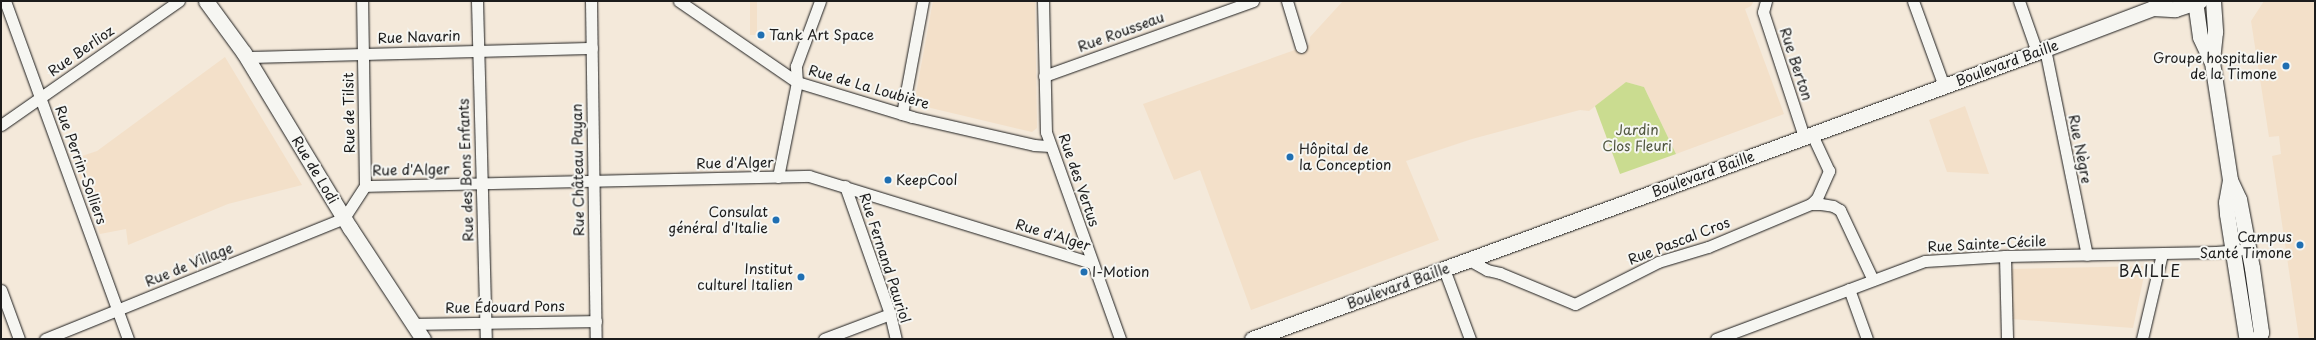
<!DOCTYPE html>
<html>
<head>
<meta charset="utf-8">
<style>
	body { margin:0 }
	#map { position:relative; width:2316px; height:340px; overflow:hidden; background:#f4e9da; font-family:"Playpen Sans",sans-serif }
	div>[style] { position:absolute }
	.built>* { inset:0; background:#f3e0c9; transform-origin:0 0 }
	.green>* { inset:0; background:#cadc90 }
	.roads { filter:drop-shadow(0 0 1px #1c1c1c) drop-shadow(0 0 1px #1c1c1c) }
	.street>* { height:11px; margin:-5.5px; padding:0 5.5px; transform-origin:5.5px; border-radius:5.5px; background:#f6f6f2 }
	.secondary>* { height:15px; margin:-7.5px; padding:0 7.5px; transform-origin:7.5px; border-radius:7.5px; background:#f6f6f2 }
	.dots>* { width:11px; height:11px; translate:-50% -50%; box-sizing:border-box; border:2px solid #f6f6f2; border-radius:50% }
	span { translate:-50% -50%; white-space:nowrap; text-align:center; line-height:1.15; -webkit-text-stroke:4px #f6f6f2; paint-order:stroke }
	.street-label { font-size:14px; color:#1c1c1c }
	.poi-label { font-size:14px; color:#1c1c1c }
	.left { translate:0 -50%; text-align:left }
	.right { translate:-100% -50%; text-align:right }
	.park-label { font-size:14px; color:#50563f }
	.quarter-label { font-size:16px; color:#1c1c1c; letter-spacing:1px }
	.frame { position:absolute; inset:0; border:2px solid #1c1c1c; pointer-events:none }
</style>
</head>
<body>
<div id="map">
	<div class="built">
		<div style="left:750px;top:1px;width:7px;height:34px"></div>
		<div style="clip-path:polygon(933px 1px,1035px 1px,1037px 128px,1032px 132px,914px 104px)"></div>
		<div style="clip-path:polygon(1343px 1px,1754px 1px,1751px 6px,1745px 9px,1784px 114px,1676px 154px,1644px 87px,1626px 82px,1589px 111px,1580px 110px,1546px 119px,1472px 139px,1406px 161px,1439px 240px,1251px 310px,1200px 170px,1174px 180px,1143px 104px,1309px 45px,1310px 37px)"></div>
		<div style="clip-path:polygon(2264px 1px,2315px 1px,2315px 339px,2299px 339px,2272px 156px,2281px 154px,2279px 136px,2269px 137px,2251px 21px)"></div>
		<div style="clip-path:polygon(225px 57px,302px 185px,228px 204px,128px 245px,126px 229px,100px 234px,73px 159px,97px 151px)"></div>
		<div style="clip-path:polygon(1965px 106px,1989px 174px,1947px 172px,1929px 120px)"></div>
		<div style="clip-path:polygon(2146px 266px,2133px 328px,2011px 319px,2011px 269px)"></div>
	</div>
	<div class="green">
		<div style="clip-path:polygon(1626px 82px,1644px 87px,1676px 154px,1620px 174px,1595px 106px)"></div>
	</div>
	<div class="roads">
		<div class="street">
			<div style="left:5px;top:1px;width:360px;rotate:70deg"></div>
			<div style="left:477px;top:1px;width:338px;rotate:88.5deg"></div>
			<div style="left:591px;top:1px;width:338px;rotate:89.2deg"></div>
			<div style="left:679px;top:1px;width:143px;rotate:34.5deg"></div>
			<div style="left:797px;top:82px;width:120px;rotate:16.9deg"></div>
			<div style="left:912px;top:117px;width:125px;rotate:12.9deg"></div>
			<div style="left:1034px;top:145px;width:16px;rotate:4deg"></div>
			<div style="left:1043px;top:1px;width:131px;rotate:88.7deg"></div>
			<div style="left:1046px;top:132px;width:220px;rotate:70.3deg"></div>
			<div style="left:1287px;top:1px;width:48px;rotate:73.1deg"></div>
			<div style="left:1766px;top:1px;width:11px;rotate:105deg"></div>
			<div style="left:1763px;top:12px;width:132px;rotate:71.8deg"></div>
			<div style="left:1913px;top:1px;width:90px;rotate:70deg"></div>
			<div style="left:2019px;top:1px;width:54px;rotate:70.6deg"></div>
			<div style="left:2045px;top:49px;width:210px;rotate:78.5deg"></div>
			<div style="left:247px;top:57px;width:345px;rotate:-1.5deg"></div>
			<div style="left:1044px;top:76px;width:222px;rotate:-19.7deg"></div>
			<div style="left:902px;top:114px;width:115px;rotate:-79.5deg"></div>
			<div style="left:1px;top:125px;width:217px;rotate:-34.9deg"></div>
			<div style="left:778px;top:177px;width:97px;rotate:-78.7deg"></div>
			<div style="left:797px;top:82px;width:16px;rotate:-94deg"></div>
			<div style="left:796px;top:66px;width:69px;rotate:-69.7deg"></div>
			<div style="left:365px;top:186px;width:444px;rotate:-1.3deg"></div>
			<div style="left:809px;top:176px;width:296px;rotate:17.1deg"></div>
			<div style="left:845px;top:186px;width:136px;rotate:70.6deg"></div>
			<div style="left:890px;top:314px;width:26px;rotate:77deg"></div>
			<div style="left:1811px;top:204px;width:8px;rotate:-45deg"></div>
			<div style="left:1817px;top:198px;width:30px;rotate:-66deg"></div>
			<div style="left:1829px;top:171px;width:40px;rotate:-115deg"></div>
			<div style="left:2005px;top:256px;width:83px;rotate:88.6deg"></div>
			<div style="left:1469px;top:260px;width:21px;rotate:29deg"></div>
			<div style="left:1487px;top:270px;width:13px;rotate:13deg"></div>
			<div style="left:1500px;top:273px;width:81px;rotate:22.5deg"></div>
			<div style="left:1575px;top:304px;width:93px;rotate:-26.8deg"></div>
			<div style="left:1658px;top:262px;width:52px;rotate:-16.7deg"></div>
			<div style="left:1708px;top:247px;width:112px;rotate:-22.7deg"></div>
			<div style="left:1811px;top:204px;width:10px"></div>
			<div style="left:1821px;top:204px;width:12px;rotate:9deg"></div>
			<div style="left:1833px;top:206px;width:8px;rotate:30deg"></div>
			<div style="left:1840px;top:210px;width:77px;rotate:64.8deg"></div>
			<div style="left:1444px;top:269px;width:75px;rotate:69.6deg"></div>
			<div style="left:1849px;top:289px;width:53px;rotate:70.2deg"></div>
			<div style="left:1px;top:290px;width:52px;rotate:69.8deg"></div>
			<div style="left:414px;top:324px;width:182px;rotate:-0.9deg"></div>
			<div style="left:45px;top:339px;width:323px;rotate:-22deg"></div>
			<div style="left:344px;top:218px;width:38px;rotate:-57deg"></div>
			<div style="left:365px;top:186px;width:185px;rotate:-90.9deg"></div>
			<div style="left:824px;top:339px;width:71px;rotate:-20.7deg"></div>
			<div style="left:1716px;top:339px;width:223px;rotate:-20.5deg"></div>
			<div style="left:1925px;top:261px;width:80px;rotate:-3.6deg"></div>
			<div style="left:2005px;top:256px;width:211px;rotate:-1.1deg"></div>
			<div style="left:2216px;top:252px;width:23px;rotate:-5deg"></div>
			<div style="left:2142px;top:339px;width:87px;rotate:-76.8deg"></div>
		</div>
		<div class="secondary">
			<div style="left:206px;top:1px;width:64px;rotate:53.8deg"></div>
			<div style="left:244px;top:53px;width:205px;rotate:58.8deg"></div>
			<div style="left:350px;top:228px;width:133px;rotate:56.7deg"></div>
			<div style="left:2195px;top:1px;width:36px;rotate:82deg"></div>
			<div style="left:2200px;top:37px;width:26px;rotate:65deg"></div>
			<div style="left:2213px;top:1px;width:31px;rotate:86deg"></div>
			<div style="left:2215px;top:32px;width:30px;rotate:96deg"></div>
			<div style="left:2212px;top:62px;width:119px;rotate:81.3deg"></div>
			<div style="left:2230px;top:180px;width:21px;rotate:65deg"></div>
			<div style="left:2239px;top:199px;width:70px;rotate:79.3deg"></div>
			<div style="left:2252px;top:268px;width:65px;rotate:82deg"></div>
			<div style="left:2261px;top:332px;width:7px;rotate:106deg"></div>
			<div style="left:2153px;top:8px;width:22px;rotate:3deg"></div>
			<div style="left:2175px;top:9px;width:26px;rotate:-18deg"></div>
			<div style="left:2230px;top:180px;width:22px;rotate:100deg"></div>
			<div style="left:2226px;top:202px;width:12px;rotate:85deg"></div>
			<div style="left:2227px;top:214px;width:122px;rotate:81.1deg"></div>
			<div style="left:2246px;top:335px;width:5px;rotate:53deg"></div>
			<div style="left:1252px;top:339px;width:836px;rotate:-20.08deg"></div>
			<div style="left:2037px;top:52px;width:124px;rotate:-20.8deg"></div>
			<div style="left:2153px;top:8px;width:12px;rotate:-35deg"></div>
		</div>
	</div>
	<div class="dots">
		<div style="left:761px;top:35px;background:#1f6fb2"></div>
		<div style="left:2286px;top:66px;background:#1f6fb2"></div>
		<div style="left:1290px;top:157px;background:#1f6fb2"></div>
		<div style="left:888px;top:180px;background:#1f6fb2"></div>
		<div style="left:776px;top:220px;background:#1f6fb2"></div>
		<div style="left:2300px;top:245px;background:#1f6fb2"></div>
		<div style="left:1084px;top:272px;background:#1f6fb2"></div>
		<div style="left:801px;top:277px;background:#1f6fb2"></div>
	</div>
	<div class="street-label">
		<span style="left:1121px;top:32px;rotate:-20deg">Rue Rousseau</span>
		<span style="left:419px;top:37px;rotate:-2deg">Rue Navarin</span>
		<span style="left:81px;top:51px;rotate:-35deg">Rue Berlioz</span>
		<span style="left:2007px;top:63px;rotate:-20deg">Boulevard Baille</span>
		<span style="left:1796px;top:64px;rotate:72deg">Rue Berton</span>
		<span style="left:869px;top:87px;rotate:16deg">Rue de La Loubière</span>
		<span style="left:349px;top:113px;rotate:-91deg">Rue de Tilsit</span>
		<span style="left:2080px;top:149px;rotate:79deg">Rue Nègre</span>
		<span style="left:735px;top:163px;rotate:-1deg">Rue d'Alger</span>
		<span style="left:81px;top:165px;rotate:70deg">Rue Perrin-Solliers</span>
		<span style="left:315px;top:170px;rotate:59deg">Rue de Lodi</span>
		<span style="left:411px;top:170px;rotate:-1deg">Rue d'Alger</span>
		<span style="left:466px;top:170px;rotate:-92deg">Rue des Bons Enfants</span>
		<span style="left:578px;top:170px;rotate:-91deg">Rue Château Payan</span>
		<span style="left:1703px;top:174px;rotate:-20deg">Boulevard Baille</span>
		<span style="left:1079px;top:180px;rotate:71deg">Rue des Vertus</span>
		<span style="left:1053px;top:235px;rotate:17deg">Rue d'Alger</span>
		<span style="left:1679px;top:241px;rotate:-21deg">Rue Pascal Cros</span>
		<span style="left:1987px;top:244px;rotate:-3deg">Rue Sainte-Cécile</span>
		<span style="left:885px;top:258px;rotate:72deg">Rue Fernand Pauriol</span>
		<span style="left:189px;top:265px;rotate:-22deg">Rue de Village</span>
		<span style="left:1398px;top:286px;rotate:-20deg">Boulevard Baille</span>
		<span style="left:505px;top:307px;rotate:-1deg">Rue Édouard Pons</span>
	</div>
	<div class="poi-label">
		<span class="left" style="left:769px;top:35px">Tank Art Space</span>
		<span class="right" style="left:2277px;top:66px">Groupe hospitalier<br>de la Timone</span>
		<span class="left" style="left:1299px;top:157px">Hôpital de<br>la Conception</span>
		<span class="left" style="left:896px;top:180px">KeepCool</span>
		<span class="right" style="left:768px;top:220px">Consulat<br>général d'Italie</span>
		<span class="right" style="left:2292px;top:245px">Campus<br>Santé Timone</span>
		<span class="right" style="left:793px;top:277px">Institut<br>culturel Italien</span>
		<span class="left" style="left:1092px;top:272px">I-Motion</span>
	</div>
	<div class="park-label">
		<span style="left:1637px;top:138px">Jardin<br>Clos Fleuri</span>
	</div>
	<div class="quarter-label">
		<span style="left:2150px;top:270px">BAILLE</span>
	</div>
	<div class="frame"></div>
</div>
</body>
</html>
